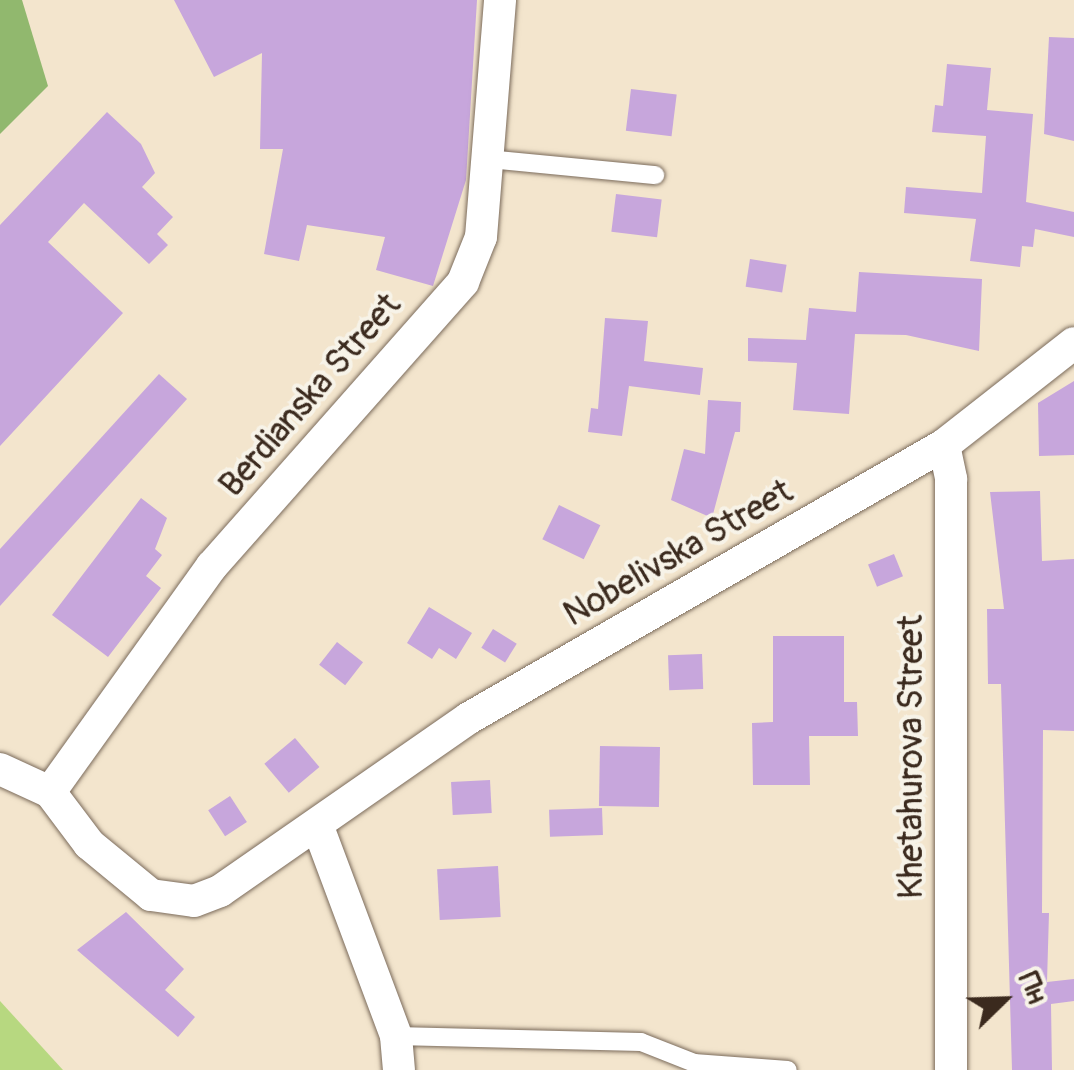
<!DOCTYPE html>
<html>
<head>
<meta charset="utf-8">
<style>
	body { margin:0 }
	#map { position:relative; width:1074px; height:1070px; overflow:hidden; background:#f3e5cd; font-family:Pangolin,sans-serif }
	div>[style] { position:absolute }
	.green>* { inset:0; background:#b7d880 }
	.forest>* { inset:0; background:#91b86e }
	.building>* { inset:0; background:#c7a6dc; transform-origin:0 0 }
	.roads { filter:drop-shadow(0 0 2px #7b6b5b) drop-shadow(0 0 2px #7b6b5b) }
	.service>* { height:18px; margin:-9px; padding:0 9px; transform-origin:9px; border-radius:9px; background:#fff }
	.minor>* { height:32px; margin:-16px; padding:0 16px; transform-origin:16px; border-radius:16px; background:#fff }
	span { translate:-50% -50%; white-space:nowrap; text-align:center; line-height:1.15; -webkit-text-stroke:8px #f7f3e8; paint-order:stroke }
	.street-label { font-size:35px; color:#3b2a1e }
	.north { position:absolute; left:954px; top:950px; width:100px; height:100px; -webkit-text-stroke:8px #f7f3e8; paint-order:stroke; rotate:67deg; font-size:28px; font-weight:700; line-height:40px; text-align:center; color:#3b2a1e }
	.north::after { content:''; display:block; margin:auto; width:35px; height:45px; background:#3b2a1e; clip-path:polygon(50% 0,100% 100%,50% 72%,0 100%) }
</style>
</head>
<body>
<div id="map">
	<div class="green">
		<div style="clip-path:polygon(0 1001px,63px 1070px,0 1070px)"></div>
	</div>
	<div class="forest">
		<div style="clip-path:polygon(0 0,22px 0,48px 86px,0 134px)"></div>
	</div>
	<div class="building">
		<div style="clip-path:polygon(174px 0,477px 0,466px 180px,433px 286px,376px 270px,385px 237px,307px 225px,299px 261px,264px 254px,283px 149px,260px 149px,262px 53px,214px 77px)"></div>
		<div style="clip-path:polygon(1049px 37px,1074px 38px,1074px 141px,1044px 134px)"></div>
		<div style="clip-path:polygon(947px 64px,991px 68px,987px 110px,1033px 114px,1026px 202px,1074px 212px,1074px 237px,1035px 229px,1033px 247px,1022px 246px,1020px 267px,970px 261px,976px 219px,904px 213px,906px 187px,982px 193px,986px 136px,932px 132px,935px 105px,943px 106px)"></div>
		<div style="left:631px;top:89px;width:46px;height:42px;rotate:7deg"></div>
		<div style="clip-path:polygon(107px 112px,141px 144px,155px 173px,142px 187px,173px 217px,157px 234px,168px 245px,149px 264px,84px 203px,48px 242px,123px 313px,0 446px,0 225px)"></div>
		<div style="left:616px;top:194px;width:46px;height:38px;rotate:7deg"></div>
		<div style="left:750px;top:259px;width:37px;height:28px;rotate:9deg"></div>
		<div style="clip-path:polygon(859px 272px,982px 279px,979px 351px,906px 335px,855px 334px,849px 414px,793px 410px,797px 363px,748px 361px,748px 338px,806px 340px,809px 308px,856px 312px)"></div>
		<div style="clip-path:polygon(605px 318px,648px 321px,644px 361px,703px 368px,700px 395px,629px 386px,622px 436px,588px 432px,591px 408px,598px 409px)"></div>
		<div style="clip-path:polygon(159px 374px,187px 399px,0 606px,0 549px)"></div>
		<div style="clip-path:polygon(1074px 381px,1074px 455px,1039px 456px,1038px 403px)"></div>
		<div style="clip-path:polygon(708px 400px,741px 402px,740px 432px,735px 432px,712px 518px,671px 500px,684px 449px,705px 454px)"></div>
		<div style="clip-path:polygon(1040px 491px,1042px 561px,1074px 559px,1074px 731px,1043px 730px,1042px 913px,1049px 913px,1047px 982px,1074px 979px,1074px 1001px,1051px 1004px,1052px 1070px,1012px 1070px,1001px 684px,988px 684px,987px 609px,1004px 609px,990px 492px)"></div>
		<div style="clip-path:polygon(141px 498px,167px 518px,155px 549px,162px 555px,146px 576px,161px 588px,108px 657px,52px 615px)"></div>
		<div style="left:559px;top:505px;width:46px;height:38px;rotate:26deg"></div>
		<div style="left:894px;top:554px;width:24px;height:28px;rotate:68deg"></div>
		<div style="clip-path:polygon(429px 607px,472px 633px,456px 659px,439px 648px,432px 659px,407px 643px)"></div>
		<div style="left:493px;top:629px;width:28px;height:22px;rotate:32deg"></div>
		<div style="clip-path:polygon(773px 636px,844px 636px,844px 702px,857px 702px,858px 736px,809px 736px,810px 785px,753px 785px,752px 723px,773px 722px)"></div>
		<div style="left:337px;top:642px;width:33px;height:29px;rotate:38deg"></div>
		<div style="left:702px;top:654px;width:35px;height:34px;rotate:88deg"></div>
		<div style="left:295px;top:738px;width:38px;height:40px;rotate:50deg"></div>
		<div style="left:600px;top:746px;width:60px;height:60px;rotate:1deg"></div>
		<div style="left:490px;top:780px;width:33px;height:39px;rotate:87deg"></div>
		<div style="left:230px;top:796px;width:31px;height:26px;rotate:57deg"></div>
		<div style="left:602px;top:808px;width:27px;height:53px;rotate:88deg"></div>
		<div style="left:498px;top:866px;width:51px;height:61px;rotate:87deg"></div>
		<div style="clip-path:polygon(126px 912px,184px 969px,165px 990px,195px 1017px,178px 1037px,77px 950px)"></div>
	</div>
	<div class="roads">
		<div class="service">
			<div style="left:488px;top:159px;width:168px;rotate:5.5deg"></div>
			<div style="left:396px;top:1036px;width:245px;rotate:1.4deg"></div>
			<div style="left:641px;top:1042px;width:57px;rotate:21.6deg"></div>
			<div style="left:694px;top:1063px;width:94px;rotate:4.3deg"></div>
		</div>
		<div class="minor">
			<div style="left:944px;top:445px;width:35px;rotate:78deg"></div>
			<div style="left:951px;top:479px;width:591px;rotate:90deg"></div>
			<div style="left:0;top:769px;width:55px;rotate:24.7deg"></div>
			<div style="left:50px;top:792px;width:65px;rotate:53.1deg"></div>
			<div style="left:89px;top:844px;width:80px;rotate:39.4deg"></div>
			<div style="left:151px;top:895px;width:43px;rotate:7.9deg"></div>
			<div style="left:194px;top:901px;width:28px;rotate:-21deg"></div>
			<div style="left:220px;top:891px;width:303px;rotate:-34.8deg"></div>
			<div style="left:469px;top:718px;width:548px;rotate:-29.89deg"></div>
			<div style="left:944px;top:445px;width:165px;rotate:-38.1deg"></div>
			<div style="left:50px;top:792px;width:278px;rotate:-54.4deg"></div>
			<div style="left:212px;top:566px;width:379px;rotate:-48.5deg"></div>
			<div style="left:463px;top:282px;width:48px;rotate:-68.2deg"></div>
			<div style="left:481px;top:237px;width:238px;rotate:-85.4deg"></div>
			<div style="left:318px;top:827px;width:223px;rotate:69.5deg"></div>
			<div style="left:396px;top:1036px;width:34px;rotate:85deg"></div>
		</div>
	</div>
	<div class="street-label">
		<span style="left:310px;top:395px;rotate:-49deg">Berdianska Street</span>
		<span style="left:678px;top:553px;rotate:-30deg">Nobelivska Street</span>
		<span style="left:911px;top:757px;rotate:-90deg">Khetahurova Street</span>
	</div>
	<div class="north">Пн</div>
</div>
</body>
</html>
